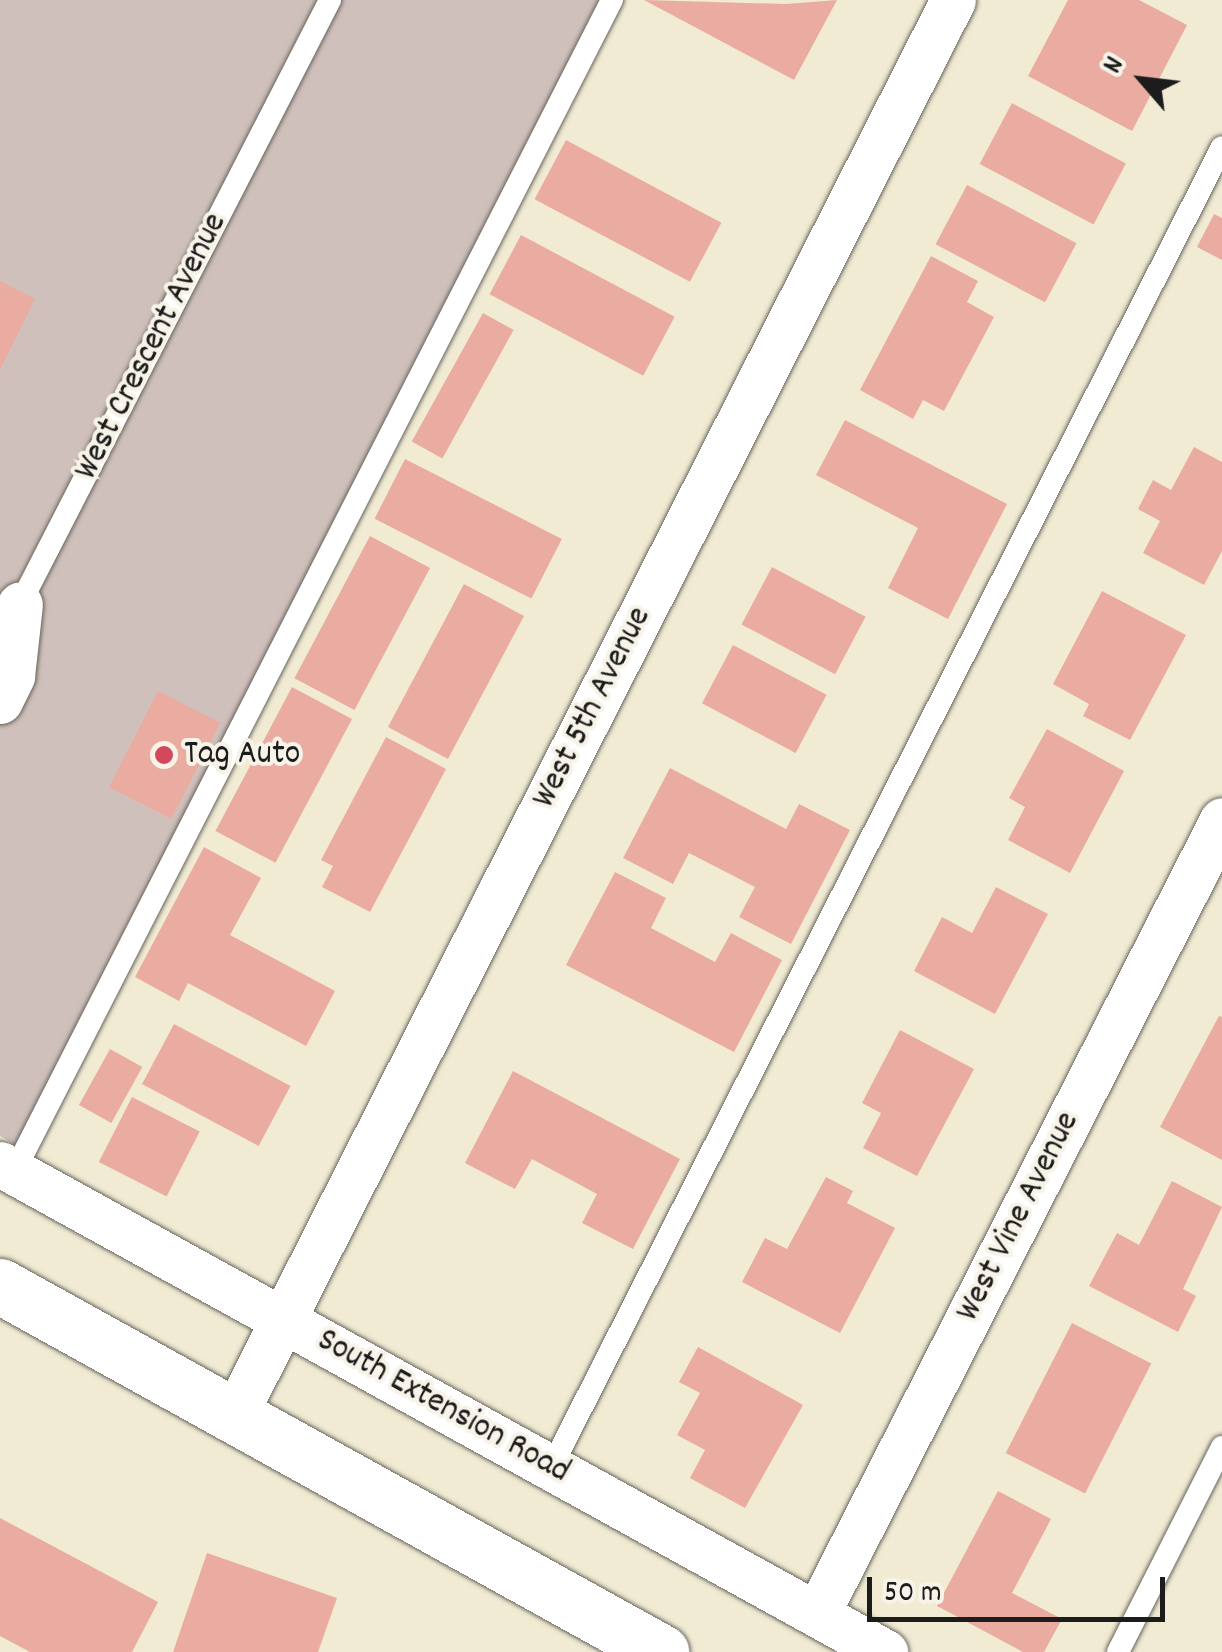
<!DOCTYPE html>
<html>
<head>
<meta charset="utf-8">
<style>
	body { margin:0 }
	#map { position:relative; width:1222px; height:1652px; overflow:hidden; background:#f1ebd4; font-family:Dekko,sans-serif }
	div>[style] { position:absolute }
	.industrial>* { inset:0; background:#cfc0bb }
	.building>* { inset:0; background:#eaaca0; transform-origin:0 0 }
	.roads { filter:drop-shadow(0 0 2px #67645c) drop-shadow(0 0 2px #67645c) }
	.lane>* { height:22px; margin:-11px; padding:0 11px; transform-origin:11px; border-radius:11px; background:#fff }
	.street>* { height:45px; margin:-22.5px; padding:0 22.5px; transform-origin:22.5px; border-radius:22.5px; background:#fff }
	.secondary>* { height:55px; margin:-27.5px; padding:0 27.5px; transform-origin:27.5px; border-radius:27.5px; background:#fff }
	.dots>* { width:28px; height:28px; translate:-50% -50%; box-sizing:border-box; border:5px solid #f7f3e8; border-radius:50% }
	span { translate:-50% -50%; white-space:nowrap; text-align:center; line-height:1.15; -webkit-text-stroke:8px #f7f3e8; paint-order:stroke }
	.street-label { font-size:35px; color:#1c1c1c }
	.poi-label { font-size:35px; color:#1c1c1c }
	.left { translate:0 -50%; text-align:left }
	.north { position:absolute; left:1092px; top:30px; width:100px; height:100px; -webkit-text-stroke:8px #f7f3e8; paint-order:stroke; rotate:298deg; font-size:28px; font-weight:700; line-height:40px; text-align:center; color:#1c1c1c }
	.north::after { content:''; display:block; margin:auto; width:35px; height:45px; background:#1c1c1c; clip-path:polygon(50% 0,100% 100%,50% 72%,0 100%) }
	.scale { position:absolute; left:867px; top:1577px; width:298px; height:45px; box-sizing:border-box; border:5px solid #1c1c1c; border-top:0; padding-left:12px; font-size:30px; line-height:35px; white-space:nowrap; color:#1c1c1c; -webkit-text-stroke:8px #f7f3e8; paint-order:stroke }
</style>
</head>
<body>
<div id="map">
	<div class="industrial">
		<div style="clip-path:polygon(0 0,604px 0,22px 1148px,0 1136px)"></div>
	</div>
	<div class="building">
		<div style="clip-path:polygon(644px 0,786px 4px,837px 0,794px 80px)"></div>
		<div style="clip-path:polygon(1068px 0,1139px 0,1187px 25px,1132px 131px,1028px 76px)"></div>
		<div style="left:1012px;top:103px;width:129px;height:69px;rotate:28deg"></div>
		<div style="left:566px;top:140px;width:176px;height:67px;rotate:28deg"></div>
		<div style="left:967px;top:185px;width:124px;height:67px;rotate:28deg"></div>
		<div style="clip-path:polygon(1214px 214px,1222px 218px,1222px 260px,1197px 247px)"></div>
		<div style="left:521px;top:235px;width:174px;height:67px;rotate:28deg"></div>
		<div style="clip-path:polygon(931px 256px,978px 281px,967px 302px,994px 317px,944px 411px,923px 400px,913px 419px,860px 390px)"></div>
		<div style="clip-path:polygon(0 281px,35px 299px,0 370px)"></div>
		<div style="left:483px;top:313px;width:35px;height:147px;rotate:29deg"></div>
		<div style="clip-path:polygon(845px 420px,1007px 504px,948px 619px,888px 588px,918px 528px,816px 475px)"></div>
		<div style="clip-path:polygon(1194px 447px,1222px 462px,1222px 551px,1204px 585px,1143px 553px,1160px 521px,1138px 509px,1153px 480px,1171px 490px)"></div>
		<div style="left:405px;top:459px;width:176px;height:67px;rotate:27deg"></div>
		<div style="left:370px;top:536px;width:68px;height:161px;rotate:28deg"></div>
		<div style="left:772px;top:567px;width:106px;height:65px;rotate:28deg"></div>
		<div style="left:464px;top:584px;width:68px;height:162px;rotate:28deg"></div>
		<div style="clip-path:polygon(1102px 591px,1186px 635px,1130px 740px,1083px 716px,1089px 704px,1053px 684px)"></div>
		<div style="left:733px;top:645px;width:106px;height:66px;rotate:28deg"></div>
		<div style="left:292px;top:687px;width:68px;height:163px;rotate:28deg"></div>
		<div style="left:158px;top:691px;width:70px;height:108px;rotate:27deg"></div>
		<div style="clip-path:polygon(1047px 729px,1124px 771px,1070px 873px,1008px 840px,1025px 807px,1009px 798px)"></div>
		<div style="clip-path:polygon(386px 737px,446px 769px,370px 912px,322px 887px,333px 866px,321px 860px)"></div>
		<div style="clip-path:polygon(670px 768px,786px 829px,799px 804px,850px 830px,791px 944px,739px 917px,755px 887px,689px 853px,673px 884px,623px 858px)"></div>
		<div style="clip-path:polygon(204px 847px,261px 878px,230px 935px,335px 991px,306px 1046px,188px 983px,179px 1001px,135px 977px)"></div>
		<div style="clip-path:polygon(615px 872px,666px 898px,651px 928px,715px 962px,731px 933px,782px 960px,734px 1052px,566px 965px)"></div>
		<div style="clip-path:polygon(996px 887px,1048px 914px,995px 1014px,914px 971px,942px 917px,972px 933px)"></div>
		<div style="clip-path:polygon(1219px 1016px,1222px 1017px,1222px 1160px,1160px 1127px)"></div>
		<div style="left:174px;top:1024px;width:132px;height:68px;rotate:28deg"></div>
		<div style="clip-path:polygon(900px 1030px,974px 1069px,917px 1176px,863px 1148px,881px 1113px,862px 1103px)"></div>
		<div style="left:110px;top:1049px;width:37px;height:64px;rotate:29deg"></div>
		<div style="clip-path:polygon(513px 1071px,680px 1159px,633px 1249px,582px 1223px,597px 1194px,532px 1159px,515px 1189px,465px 1163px)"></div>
		<div style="left:132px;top:1097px;width:76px;height:73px;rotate:27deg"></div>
		<div style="clip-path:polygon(826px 1177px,853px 1191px,847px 1203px,895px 1228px,840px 1333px,742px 1282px,765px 1238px,787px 1249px)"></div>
		<div style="clip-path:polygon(1172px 1181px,1222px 1207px,1183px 1289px,1196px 1296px,1178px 1332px,1089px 1286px,1117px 1233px,1139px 1245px)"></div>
		<div style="left:1072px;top:1323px;width:89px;height:146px;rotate:27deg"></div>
		<div style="clip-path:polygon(698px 1347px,803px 1405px,745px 1508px,690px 1478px,705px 1450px,677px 1435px,700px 1393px,679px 1382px)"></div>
		<div style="clip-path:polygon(998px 1491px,1051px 1519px,1012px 1593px,1062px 1619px,1044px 1652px,1023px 1652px,937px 1606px)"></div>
		<div style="clip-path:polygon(0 1518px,158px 1602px,132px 1652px,30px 1652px,0 1636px)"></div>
		<div style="clip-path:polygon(207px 1553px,337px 1598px,318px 1652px,173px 1652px)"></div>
	</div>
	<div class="roads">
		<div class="lane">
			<div style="left:20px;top:604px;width:679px;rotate:-62.83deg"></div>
			<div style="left:14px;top:1172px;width:1316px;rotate:-62.97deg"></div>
			<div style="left:552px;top:1466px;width:1479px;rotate:-63.07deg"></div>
			<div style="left:1118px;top:1652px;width:230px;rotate:-63.1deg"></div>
		</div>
		<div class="street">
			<div style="left:0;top:701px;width:28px;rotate:-64deg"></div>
			<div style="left:12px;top:676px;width:72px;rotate:-83.7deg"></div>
			<div style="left:0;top:1164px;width:1011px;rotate:28.87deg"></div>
			<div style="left:234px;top:1416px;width:1588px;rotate:-63.08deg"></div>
			<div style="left:817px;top:1614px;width:891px;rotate:-62.97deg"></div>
		</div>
		<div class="secondary">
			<div style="left:0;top:1286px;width:756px;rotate:28.97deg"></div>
		</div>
	</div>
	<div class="dots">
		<div style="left:164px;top:755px;background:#d1495b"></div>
	</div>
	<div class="street-label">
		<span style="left:152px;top:347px;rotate:-63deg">West Crescent Avenue</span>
		<span style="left:593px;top:708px;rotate:-63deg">West 5th Avenue</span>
		<span style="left:1019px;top:1217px;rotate:-63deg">West Vine Avenue</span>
		<span style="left:443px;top:1407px;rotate:29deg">South Extension Road</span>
	</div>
	<div class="poi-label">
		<span class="left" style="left:184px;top:755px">Tag Auto</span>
	</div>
	<div class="north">N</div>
	<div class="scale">50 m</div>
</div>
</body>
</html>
